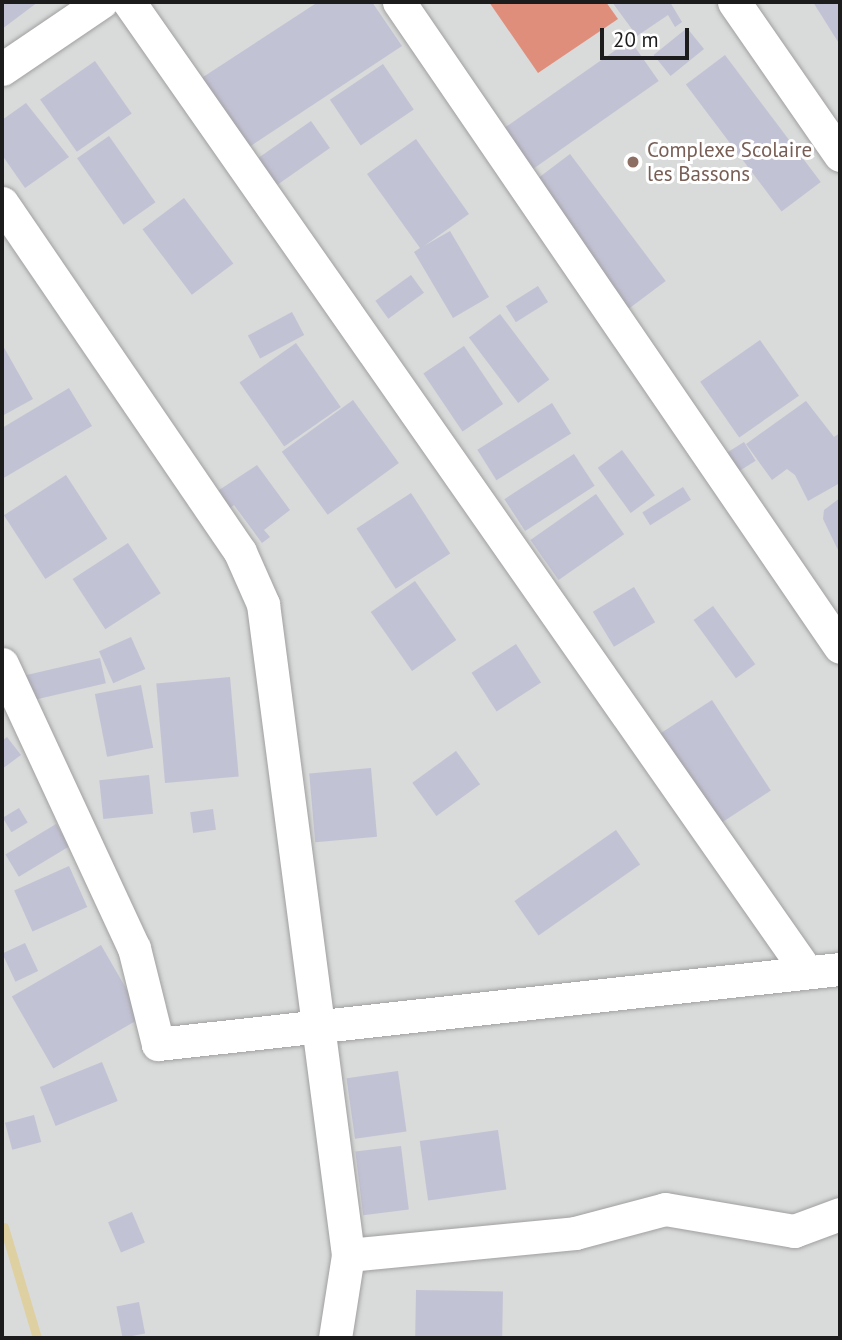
<!DOCTYPE html>
<html>
<head>
<meta charset="utf-8">
<style>
	body { margin:0 }
	#map { position:relative; width:842px; height:1340px; overflow:hidden; background:#e4e1ee; font-family:"PT Sans",sans-serif }
	div>[style] { position:absolute }
	.residential>* { inset:0; background:#d9dada; transform-origin:0 0 }
	.pitch>* { inset:0; background:#e08e7c }
	.stream>* { height:9px; margin:-4.5px; padding:0 4.5px; transform-origin:4.5px; border-radius:4.5px; background:#ded0a0 }
	.building>* { inset:0; background:#c2c2d5; transform-origin:0 0 }
	.roads { filter:drop-shadow(0 0 2px #a0a0a0) drop-shadow(0 0 2px #a0a0a0) }
	.minor>* { height:33px; margin:-16.5px; padding:0 16.5px; transform-origin:16.5px; border-radius:16.5px; background:#fff }
	.dots>* { width:19px; height:19px; translate:-50% -50%; box-sizing:border-box; border:4px solid #fff; border-radius:50% }
	span { translate:-50% -50%; white-space:nowrap; text-align:center; line-height:1.15; -webkit-text-stroke:6px #fff; paint-order:stroke }
	.education-label { font-size:21px; color:#785e54 }
	.left { translate:0 -50%; text-align:left }
	.frame { position:absolute; inset:0; border:4px solid #1c1c1c; pointer-events:none }
	.scale { position:absolute; left:600px; top:28px; width:89px; height:32px; box-sizing:border-box; border:4px solid #1c1c1c; border-top:0; padding-left:9px; font-size:21px; line-height:24px; white-space:nowrap; color:#1c1c1c; -webkit-text-stroke:5px #fff; paint-order:stroke }
</style>
</head>
<body>
<div id="map">
	<div class="residential">
		<div style="left:2px;top:2px;width:838px;height:1336px"></div>
	</div>
	<div class="pitch">
		<div style="clip-path:polygon(489px 2px,606px 2px,618px 19px,538px 73px)"></div>
	</div>
	<div class="stream">
		<div style="left:4px;top:1227px;width:116px;rotate:73.4deg"></div>
	</div>
	<div class="building">
		<div style="clip-path:polygon(2px 2px,38px 2px,2px 29px)"></div>
		<div style="clip-path:polygon(318px 2px,372px 2px,402px 46px,243px 151px,197px 81px)"></div>
		<div style="clip-path:polygon(612px 2px,670px 2px,682px 22px,675px 27px,668px 15px,637px 36px)"></div>
		<div style="clip-path:polygon(813px 2px,840px 2px,840px 45px)"></div>
		<div style="left:687px;top:28px;width:27px;height:43px;rotate:51deg"></div>
		<div style="left:630px;top:40px;width:50px;height:167px;rotate:55deg"></div>
		<div style="left:725px;top:55px;width:159px;height:49px;rotate:53deg"></div>
		<div style="left:95px;top:61px;width:64px;height:67px;rotate:55deg"></div>
		<div style="left:383px;top:64px;width:55px;height:64px;rotate:56deg"></div>
		<div style="clip-path:polygon(26px 103px,69px 157px,25px 188px,2px 155px,2px 120px)"></div>
		<div style="left:311px;top:121px;width:33px;height:72px;rotate:55deg"></div>
		<div style="left:109px;top:136px;width:81px;height:39px;rotate:55deg"></div>
		<div style="clip-path:polygon(416px 139px,469px 214px,424px 246px,450px 231px,489px 297px,453px 318px,414px 252px,420px 248px,367px 174px)"></div>
		<div style="left:570px;top:154px;width:159px;height:48px;rotate:53deg"></div>
		<div style="left:184px;top:198px;width:82px;height:52px;rotate:53deg"></div>
		<div style="left:411px;top:275px;width:22px;height:44px;rotate:54deg"></div>
		<div style="left:538px;top:286px;width:19px;height:38px;rotate:58deg"></div>
		<div style="left:292px;top:312px;width:26px;height:50px;rotate:62deg"></div>
		<div style="left:500px;top:314px;width:82px;height:39px;rotate:53deg"></div>
		<div style="left:760px;top:340px;width:68px;height:73px;rotate:55deg"></div>
		<div style="left:296px;top:343px;width:78px;height:69px;rotate:55deg"></div>
		<div style="clip-path:polygon(2px 344px,33px 399px,2px 416px)"></div>
		<div style="left:464px;top:346px;width:70px;height:49px;rotate:56deg"></div>
		<div style="clip-path:polygon(69px 388px,92px 426px,2px 479px,2px 428px)"></div>
		<div style="left:353px;top:400px;width:78px;height:88px;rotate:54deg"></div>
		<div style="clip-path:polygon(806px 401px,834px 437px,840px 433px,840px 483px,808px 501px,795px 475px,787px 469px,772px 480px,746px 444px)"></div>
		<div style="left:552px;top:403px;width:36px;height:88px;rotate:58deg"></div>
		<div style="left:744px;top:442px;width:22px;height:25px;rotate:58deg"></div>
		<div style="left:622px;top:450px;width:56px;height:30px;rotate:54deg"></div>
		<div style="left:574px;top:454px;width:38px;height:83px;rotate:57deg"></div>
		<div style="clip-path:polygon(257px 465px,290px 510px,264px 530px,270px 537px,262px 543px,234px 505px,223px 513px,210px 496px)"></div>
		<div style="left:66px;top:475px;width:76px;height:74px;rotate:57deg"></div>
		<div style="left:683px;top:487px;width:15px;height:48px;rotate:58deg"></div>
		<div style="left:411px;top:493px;width:72px;height:65px;rotate:57deg"></div>
		<div style="left:596px;top:494px;width:49px;height:80px;rotate:55deg"></div>
		<div style="clip-path:polygon(840px 498px,840px 551px,839px 552px,823px 519px,824px 510px)"></div>
		<div style="left:128px;top:543px;width:60px;height:66px;rotate:57deg"></div>
		<div style="left:415px;top:581px;width:72px;height:54px;rotate:55deg"></div>
		<div style="left:634px;top:587px;width:41px;height:48px;rotate:59deg"></div>
		<div style="left:713px;top:606px;width:72px;height:24px;rotate:54deg"></div>
		<div style="left:131px;top:637px;width:35px;height:35px;rotate:66deg"></div>
		<div style="left:516px;top:644px;width:46px;height:53px;rotate:57deg"></div>
		<div style="left:100px;top:658px;width:26px;height:83px;rotate:77deg"></div>
		<div style="left:230px;top:677px;width:100px;height:74px;rotate:85deg"></div>
		<div style="left:141px;top:685px;width:64px;height:47px;rotate:79deg"></div>
		<div style="left:712px;top:700px;width:108px;height:64px;rotate:57deg"></div>
		<div style="clip-path:polygon(7px 737px,21px 755px,2px 769px,2px 741px)"></div>
		<div style="left:456px;top:751px;width:41px;height:54px;rotate:54deg"></div>
		<div style="left:371px;top:768px;width:69px;height:62px;rotate:85deg"></div>
		<div style="left:149px;top:775px;width:39px;height:50px;rotate:84deg"></div>
		<div style="left:19px;top:808px;width:17px;height:19px;rotate:59deg"></div>
		<div style="left:213px;top:809px;width:21px;height:23px;rotate:82deg"></div>
		<div style="left:56px;top:824px;width:26px;height:59px;rotate:59deg"></div>
		<div style="left:616px;top:830px;width:42px;height:124px;rotate:55deg"></div>
		<div style="left:69px;top:866px;width:45px;height:60px;rotate:66deg"></div>
		<div style="left:25px;top:943px;width:31px;height:25px;rotate:65deg"></div>
		<div style="left:101px;top:945px;width:83px;height:103px;rotate:60deg"></div>
		<div style="left:102px;top:1062px;width:42px;height:67px;rotate:68deg"></div>
		<div style="left:398px;top:1071px;width:61px;height:52px;rotate:82deg"></div>
		<div style="left:34px;top:1115px;width:28px;height:30px;rotate:75deg"></div>
		<div style="left:498px;top:1130px;width:60px;height:79px;rotate:82deg"></div>
		<div style="left:401px;top:1146px;width:64px;height:46px;rotate:83deg"></div>
		<div style="left:132px;top:1212px;width:33px;height:26px;rotate:67deg"></div>
		<div style="left:416px;top:1290px;width:87px;height:48px;rotate:1deg"></div>
		<div style="left:139px;top:1302px;width:32px;height:23px;rotate:79deg"></div>
	</div>
	<div class="roads">
		<div class="minor">
			<div style="left:129px;top:2px;width:1183px;rotate:55.05deg"></div>
			<div style="left:399px;top:2px;width:781px;rotate:55.64deg"></div>
			<div style="left:734px;top:2px;width:186px;rotate:55.3deg"></div>
			<div style="left:2px;top:69px;width:120px;rotate:-34.1deg"></div>
			<div style="left:2px;top:203px;width:422px;rotate:55.7deg"></div>
			<div style="left:240px;top:552px;width:57px;rotate:66.1deg"></div>
			<div style="left:263px;top:604px;width:657px;rotate:82.56deg"></div>
			<div style="left:348px;top:1255px;width:84px;rotate:98.9deg"></div>
			<div style="left:2px;top:664px;width:313px;rotate:65.1deg"></div>
			<div style="left:134px;top:948px;width:99px;rotate:76deg"></div>
			<div style="left:158px;top:1044px;width:686px;rotate:-6.28deg"></div>
			<div style="left:348px;top:1255px;width:228px;rotate:-5.5deg"></div>
			<div style="left:575px;top:1233px;width:93px;rotate:-14.9deg"></div>
			<div style="left:665px;top:1209px;width:131px;rotate:9.7deg"></div>
			<div style="left:794px;top:1231px;width:49px;rotate:-20.3deg"></div>
		</div>
	</div>
	<div class="dots">
		<div style="left:633px;top:162px;background:#8d6e63"></div>
	</div>
	<div class="education-label">
		<span class="left" style="left:647px;top:162px">Complexe Scolaire<br>les Bassons</span>
	</div>
	<div class="frame"></div>
	<div class="scale">20 m</div>
</div>
</body>
</html>
